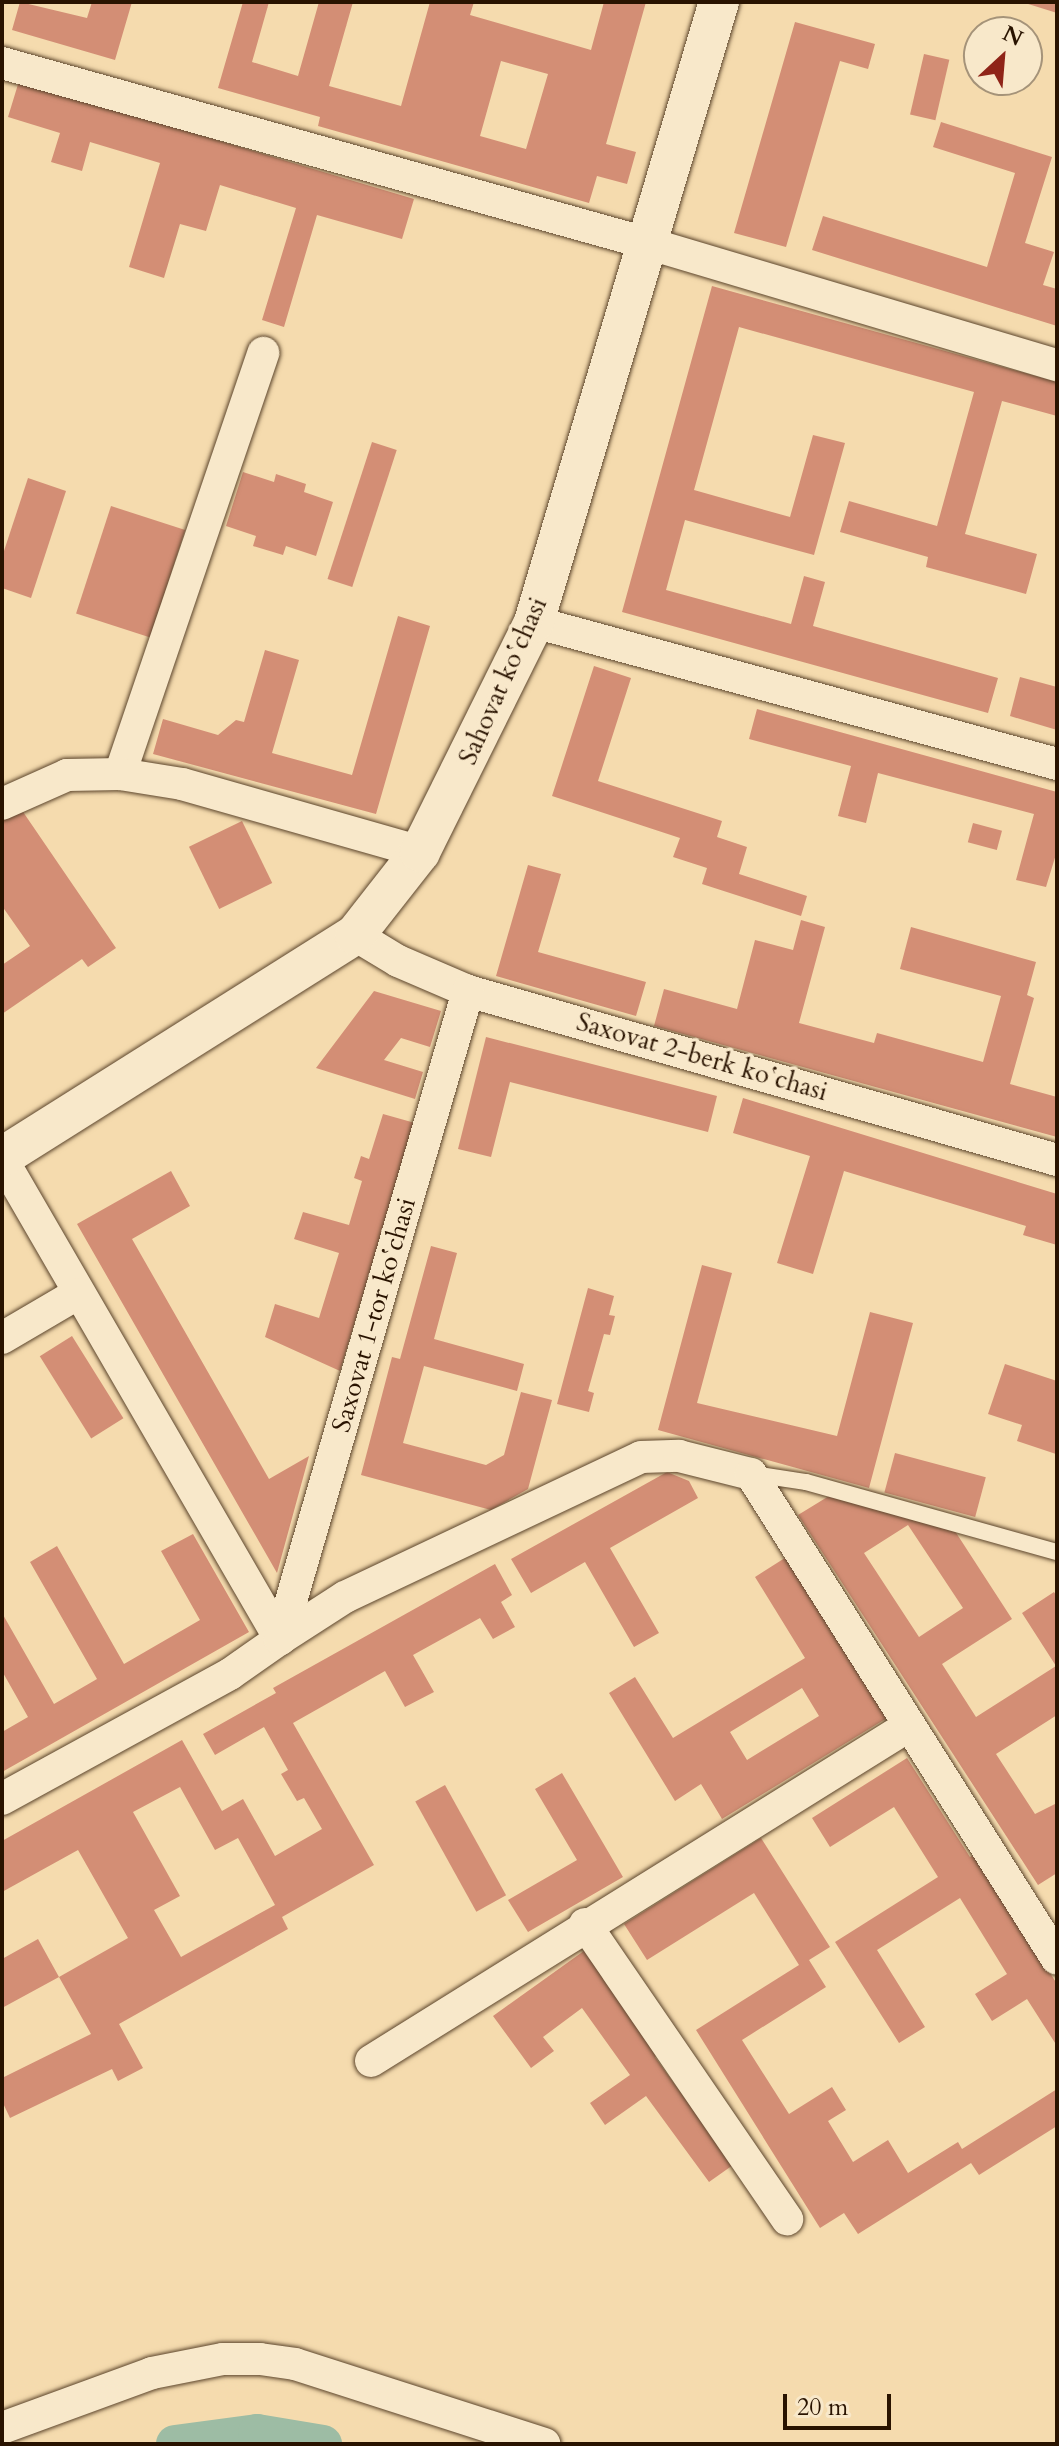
<!DOCTYPE html>
<html>
<head>
<meta charset="utf-8">
<style>
	body { margin:0 }
	#map { position:relative; width:1059px; height:2446px; overflow:hidden; background:#f5dbae; font-family:Cardo,serif }
	div>[style] { position:absolute }
	.canal>* { height:38px; margin:-19px; padding:0 19px; transform-origin:19px; border-radius:19px; background:#9dbca4 }
	.building>* { inset:0; background:#d38e75; transform-origin:0 0 }
	.roads { filter:drop-shadow(0 0 2px #5c452c) drop-shadow(0 0 2px #5c452c) }
	.service>* { height:16px; margin:-8px; padding:0 8px; transform-origin:8px; border-radius:8px; background:#f8e8ca }
	.minor>* { height:32px; margin:-16px; padding:0 16px; transform-origin:16px; border-radius:16px; background:#f8e8ca }
	.tertiary>* { height:40px; margin:-20px; padding:0 20px; transform-origin:20px; border-radius:20px; background:#f8e8ca }
	span { translate:-50% -50%; white-space:nowrap; text-align:center; line-height:1.15; -webkit-text-stroke:7px #f8e8ca; paint-order:stroke }
	.street-label { font-size:26px; color:#291300 }
	.frame { position:absolute; inset:0; border:4px solid #291300; pointer-events:none }
	.north { position:absolute; left:963px; top:16px; width:80px; height:80px; box-sizing:border-box; background:#f8e8ca; border:2px solid #a59379; border-radius:50%; rotate:26deg; font-size:22px; font-weight:700; line-height:32px; text-align:center; color:#291300 }
	.north::after { content:''; display:block; margin:auto; width:28px; height:36px; background:#8f2418; clip-path:polygon(50% 0,100% 100%,50% 72%,0 100%) }
	.scale { position:absolute; left:783px; top:2394px; width:108px; height:36px; box-sizing:border-box; border:4px solid #291300; border-top:0; padding-left:10px; font-size:24px; line-height:28px; white-space:nowrap; color:#291300; -webkit-text-stroke:6px #f8e8ca; paint-order:stroke }
</style>
</head>
<body>
<div id="map">
	<div class="canal">
		<div style="left:175px;top:2444px;width:83px;rotate:-7.6deg"></div>
		<div style="left:257px;top:2433px;width:67px;rotate:9.5deg"></div>
	</div>
	<div class="building">
		<div style="clip-path:polygon(20px 2px,87px 18px,92px 2px,132px 2px,115px 60px,12px 30px)"></div>
		<div style="clip-path:polygon(evenodd,243px 2px,269px 2px,252px 62px,298px 76px,319px 2px,353px 2px,329px 86px,401px 106px,430px 2px,474px 2px,470px 15px,591px 50px,604px 2px,646px 2px,606px 144px,636px 152px,627px 184px,597px 176px,589px 203px,318px 126px,320px 117px,218px 88px,243px 2px,501px 61px,548px 74px,526px 149px,480px 136px,501px 61px)"></div>
		<div style="clip-path:polygon(1025px 2px,1057px 2px,1057px 13px,1025px 3px)"></div>
		<div style="clip-path:polygon(795px 22px,875px 44px,868px 69px,840px 61px,786px 247px,734px 233px)"></div>
		<div style="left:924px;top:54px;width:26px;height:62px;rotate:13deg"></div>
		<div style="clip-path:polygon(19px 81px,414px 199px,402px 239px,317px 215px,284px 327px,262px 320px,296px 208px,220px 185px,206px 231px,180px 224px,164px 278px,129px 267px,160px 163px,90px 142px,82px 171px,51px 162px,60px 133px,8px 117px)"></div>
		<div style="clip-path:polygon(941px 122px,1052px 157px,1025px 243px,1054px 252px,1043px 285px,1057px 289px,1057px 326px,812px 250px,823px 216px,987px 267px,1015px 173px,933px 147px)"></div>
		<div style="clip-path:polygon(712px 286px,1057px 382px,1057px 416px,1002px 401px,965px 534px,1037px 554px,1026px 594px,926px 567px,928px 557px,840px 532px,849px 501px,937px 526px,974px 392px,739px 327px,694px 490px,790px 517px,813px 435px,845px 443px,814px 555px,685px 520px,666px 590px,791px 624px,804px 576px,825px 582px,813px 626px,998px 678px,988px 713px,622px 612px)"></div>
		<div style="left:372px;top:442px;width:26px;height:144px;rotate:18deg"></div>
		<div style="clip-path:polygon(243px 472px,274px 482px,276px 474px,306px 484px,304px 492px,333px 502px,316px 556px,286px 546px,283px 555px,253px 546px,256px 536px,226px 526px)"></div>
		<div style="clip-path:polygon(28px 478px,66px 491px,31px 598px,2px 588px,2px 557px)"></div>
		<div style="left:111px;top:506px;width:78px;height:113px;rotate:18deg"></div>
		<div style="clip-path:polygon(398px 616px,430px 626px,376px 814px,153px 754px,163px 719px,218px 735px,236px 720px,244px 722px,265px 650px,299px 660px,272px 753px,352px 775px)"></div>
		<div style="clip-path:polygon(594px 666px,631px 678px,598px 781px,722px 821px,717px 837px,747px 847px,739px 874px,807px 896px,801px 916px,702px 884px,707px 868px,673px 857px,680px 838px,552px 796px)"></div>
		<div style="clip-path:polygon(1020px 677px,1057px 687px,1057px 730px,1010px 716px)"></div>
		<div style="clip-path:polygon(757px 709px,1057px 792px,1057px 851px,1046px 887px,1016px 880px,1034px 814px,878px 773px,866px 823px,838px 816px,851px 766px,749px 739px)"></div>
		<div style="clip-path:polygon(19px 806px,116px 948px,88px 967px,82px 959px,2px 1014px,2px 965px,30px 946px,2px 906px,2px 817px)"></div>
		<div style="left:242px;top:821px;width:69px;height:59px;rotate:64deg"></div>
		<div style="left:973px;top:823px;width:30px;height:20px;rotate:15deg"></div>
		<div style="clip-path:polygon(528px 865px,561px 874px,538px 952px,646px 982px,636px 1016px,496px 976px)"></div>
		<div style="clip-path:polygon(801px 920px,825px 927px,799px 1023px,874px 1043px,877px 1033px,983px 1062px,1001px 996px,900px 969px,911px 927px,1036px 962px,1027px 995px,1034px 998px,1010px 1084px,1057px 1097px,1057px 1137px,654px 1026px,664px 989px,737px 1009px,755px 940px,793px 950px)"></div>
		<div style="clip-path:polygon(374px 991px,441px 1011px,430px 1047px,401px 1038px,384px 1060px,423px 1072px,415px 1099px,316px 1068px)"></div>
		<div style="clip-path:polygon(486px 1037px,717px 1096px,708px 1132px,510px 1082px,491px 1157px,458px 1149px)"></div>
		<div style="clip-path:polygon(743px 1098px,1057px 1194px,1057px 1245px,1023px 1235px,1026px 1226px,844px 1171px,813px 1274px,777px 1263px,810px 1156px,733px 1133px)"></div>
		<div style="clip-path:polygon(383px 1114px,415px 1123px,340px 1371px,265px 1337px,275px 1304px,319px 1318px,339px 1253px,294px 1239px,303px 1212px,349px 1225px,362px 1181px,354px 1178px,361px 1156px,369px 1159px)"></div>
		<div style="clip-path:polygon(171px 1171px,190px 1206px,132px 1239px,269px 1479px,309px 1456px,277px 1573px,77px 1224px)"></div>
		<div style="clip-path:polygon(431px 1246px,457px 1253px,434px 1339px,524px 1364px,517px 1391px,424px 1366px,403px 1443px,486px 1465px,504px 1455px,521px 1392px,552px 1400px,528px 1489px,491px 1510px,361px 1475px,392px 1357px,400px 1359px)"></div>
		<div style="clip-path:polygon(702px 1265px,732px 1273px,697px 1403px,837px 1436px,870px 1312px,913px 1323px,869px 1488px,658px 1430px)"></div>
		<div style="clip-path:polygon(588px 1288px,614px 1296px,609px 1315px,615px 1316px,610px 1335px,604px 1334px,588px 1391px,594px 1393px,589px 1412px,557px 1404px)"></div>
		<div style="left:72px;top:1336px;width:97px;height:38px;rotate:58deg"></div>
		<div style="clip-path:polygon(1005px 1364px,1057px 1381px,1056px 1454px,1017px 1441px,1022px 1425px,988px 1414px)"></div>
		<div style="left:895px;top:1453px;width:94px;height:41px;rotate:15deg"></div>
		<div style="clip-path:polygon(667px 1472px,689px 1481px,698px 1498px,610px 1548px,659px 1633px,634px 1647px,585px 1562px,531px 1593px,511px 1559px)"></div>
		<div style="clip-path:polygon(evenodd,829px 1496px,953px 1528px,1012px 1619px,942px 1664px,976px 1717px,1056px 1666px,1022px 1613px,1054px 1592px,1057px 1597px,1057px 1715px,996px 1754px,1035px 1814px,1057px 1803px,1057px 1873px,1038px 1885px,798px 1515px,829px 1496px,908px 1525px,963px 1608px,919px 1637px,864px 1553px,908px 1525px)"></div>
		<div style="clip-path:polygon(193px 1534px,249px 1632px,2px 1772px,2px 1732px,28px 1717px,2px 1671px,2px 1613px,54px 1704px,97px 1679px,30px 1562px,57px 1546px,124px 1664px,200px 1620px,161px 1551px)"></div>
		<div style="clip-path:polygon(evenodd,788px 1556px,887px 1718px,722px 1819px,701px 1784px,675px 1801px,609px 1693px,635px 1677px,673px 1738px,805px 1658px,755px 1577px,788px 1556px,802px 1688px,819px 1716px,747px 1760px,730px 1732px,802px 1688px)"></div>
		<div style="clip-path:polygon(evenodd,495px 1564px,512px 1595px,501px 1602px,515px 1627px,493px 1639px,480px 1618px,413px 1655px,434px 1692px,405px 1707px,385px 1671px,293px 1723px,374px 1865px,282px 1917px,288px 1929px,119px 2024px,143px 2068px,118px 2081px,112px 2069px,10px 2118px,2px 2101px,2px 2078px,91px 2034px,59px 1977px,2px 2008px,2px 1959px,38px 1939px,59px 1977px,128px 1938px,78px 1850px,2px 1892px,2px 1841px,182px 1740px,222px 1811px,243px 1799px,275px 1856px,322px 1829px,304px 1798px,297px 1801px,281px 1774px,288px 1770px,264px 1727px,215px 1755px,203px 1734px,276px 1693px,273px 1688px,495px 1564px,180px 1787px,215px 1850px,238px 1838px,275px 1905px,181px 1957px,154px 1910px,180px 1896px,133px 1812px,180px 1787px)"></div>
		<div style="clip-path:polygon(907px 1758px,970px 1857px,975px 1854px,1057px 1984px,1057px 2046px,1027px 1999px,992px 2021px,975px 1994px,1007px 1974px,960px 1898px,877px 1950px,925px 2027px,899px 2043px,835px 1942px,938px 1877px,894px 1807px,830px 1847px,812px 1818px)"></div>
		<div style="clip-path:polygon(562px 1773px,623px 1877px,528px 1932px,508px 1900px,577px 1860px,535px 1789px)"></div>
		<div style="left:445px;top:1785px;width:126px;height:34px;rotate:61deg"></div>
		<div style="clip-path:polygon(761px 1838px,830px 1947px,809px 1960px,826px 1987px,742px 2040px,789px 2114px,832px 2087px,846px 2110px,828px 2121px,853px 2162px,888px 2140px,908px 2173px,958px 2142px,962px 2149px,1057px 2089px,1057px 2126px,979px 2175px,971px 2163px,858px 2234px,844px 2213px,820px 2228px,696px 2030px,799px 1965px,754px 1893px,647px 1960px,624px 1924px)"></div>
		<div style="clip-path:polygon(588px 1948px,662px 2051px,655px 2057px,733px 2165px,709px 2182px,646px 2096px,605px 2125px,590px 2103px,630px 2075px,582px 2008px,543px 2037px,554px 2051px,531px 2068px,493px 2016px)"></div>
	</div>
	<div class="roads">
		<div class="service">
			<div style="left:753px;top:1474px;width:54px;rotate:8.6deg"></div>
			<div style="left:806px;top:1482px;width:261px;rotate:15.6deg"></div>
		</div>
		<div class="minor">
			<div style="left:2px;top:63px;width:673px;rotate:15.61deg"></div>
			<div style="left:650px;top:244px;width:425px;rotate:16.6deg"></div>
			<div style="left:534px;top:622px;width:542px;rotate:15.19deg"></div>
			<div style="left:120px;top:774px;width:445px;rotate:-71.2deg"></div>
			<div style="left:2px;top:804px;width:71px;rotate:-24deg"></div>
			<div style="left:67px;top:775px;width:53px;rotate:-1.1deg"></div>
			<div style="left:120px;top:774px;width:63px;rotate:9.2deg"></div>
			<div style="left:182px;top:784px;width:248px;rotate:15.9deg"></div>
			<div style="left:355px;top:935px;width:50px;rotate:31.2deg"></div>
			<div style="left:398px;top:961px;width:76px;rotate:23.2deg"></div>
			<div style="left:468px;top:991px;width:613px;rotate:16.01deg"></div>
			<div style="left:2px;top:1159px;width:555px;rotate:59.92deg"></div>
			<div style="left:280px;top:1639px;width:61px;rotate:145deg"></div>
			<div style="left:230px;top:1674px;width:260px;rotate:151.3deg"></div>
			<div style="left:2px;top:1338px;width:87px;rotate:-30.4deg"></div>
			<div style="left:280px;top:1639px;width:77px;rotate:-32.9deg"></div>
			<div style="left:345px;top:1597px;width:327px;rotate:-25.3deg"></div>
			<div style="left:641px;top:1457px;width:38px;rotate:-2deg"></div>
			<div style="left:679px;top:1456px;width:74px;rotate:14deg"></div>
			<div style="left:751px;top:1474px;width:573px;rotate:57.75deg"></div>
			<div style="left:280px;top:1639px;width:675px;rotate:-73.82deg"></div>
			<div style="left:585px;top:1924px;width:358px;rotate:55.6deg"></div>
			<div style="left:371px;top:2061px;width:632px;rotate:-31.93deg"></div>
			<div style="left:2px;top:2428px;width:160px;rotate:-20.1deg"></div>
			<div style="left:152px;top:2373px;width:72px;rotate:-11.2deg"></div>
			<div style="left:223px;top:2359px;width:37px"></div>
			<div style="left:260px;top:2359px;width:35px;rotate:8deg"></div>
			<div style="left:295px;top:2364px;width:262px;rotate:17.8deg"></div>
		</div>
		<div class="tertiary">
			<div style="left:2px;top:1157px;width:417px;rotate:-32.2deg"></div>
			<div style="left:355px;top:935px;width:105px;rotate:-51.9deg"></div>
			<div style="left:420px;top:852px;width:257px;rotate:-63.6deg"></div>
			<div style="left:534px;top:622px;width:647px;rotate:-73.39deg"></div>
		</div>
	</div>
	<div class="street-label">
		<span style="left:503px;top:681px;rotate:-66deg">Sahovat koʻchasi</span>
		<span style="left:702px;top:1057px;rotate:16deg">Saxovat 2-berk koʻchasi</span>
		<span style="left:374px;top:1315px;rotate:-74deg">Saxovat 1-tor koʻchasi</span>
	</div>
	<div class="frame"></div>
	<div class="north">N</div>
	<div class="scale">20 m</div>
</div>
</body>
</html>
